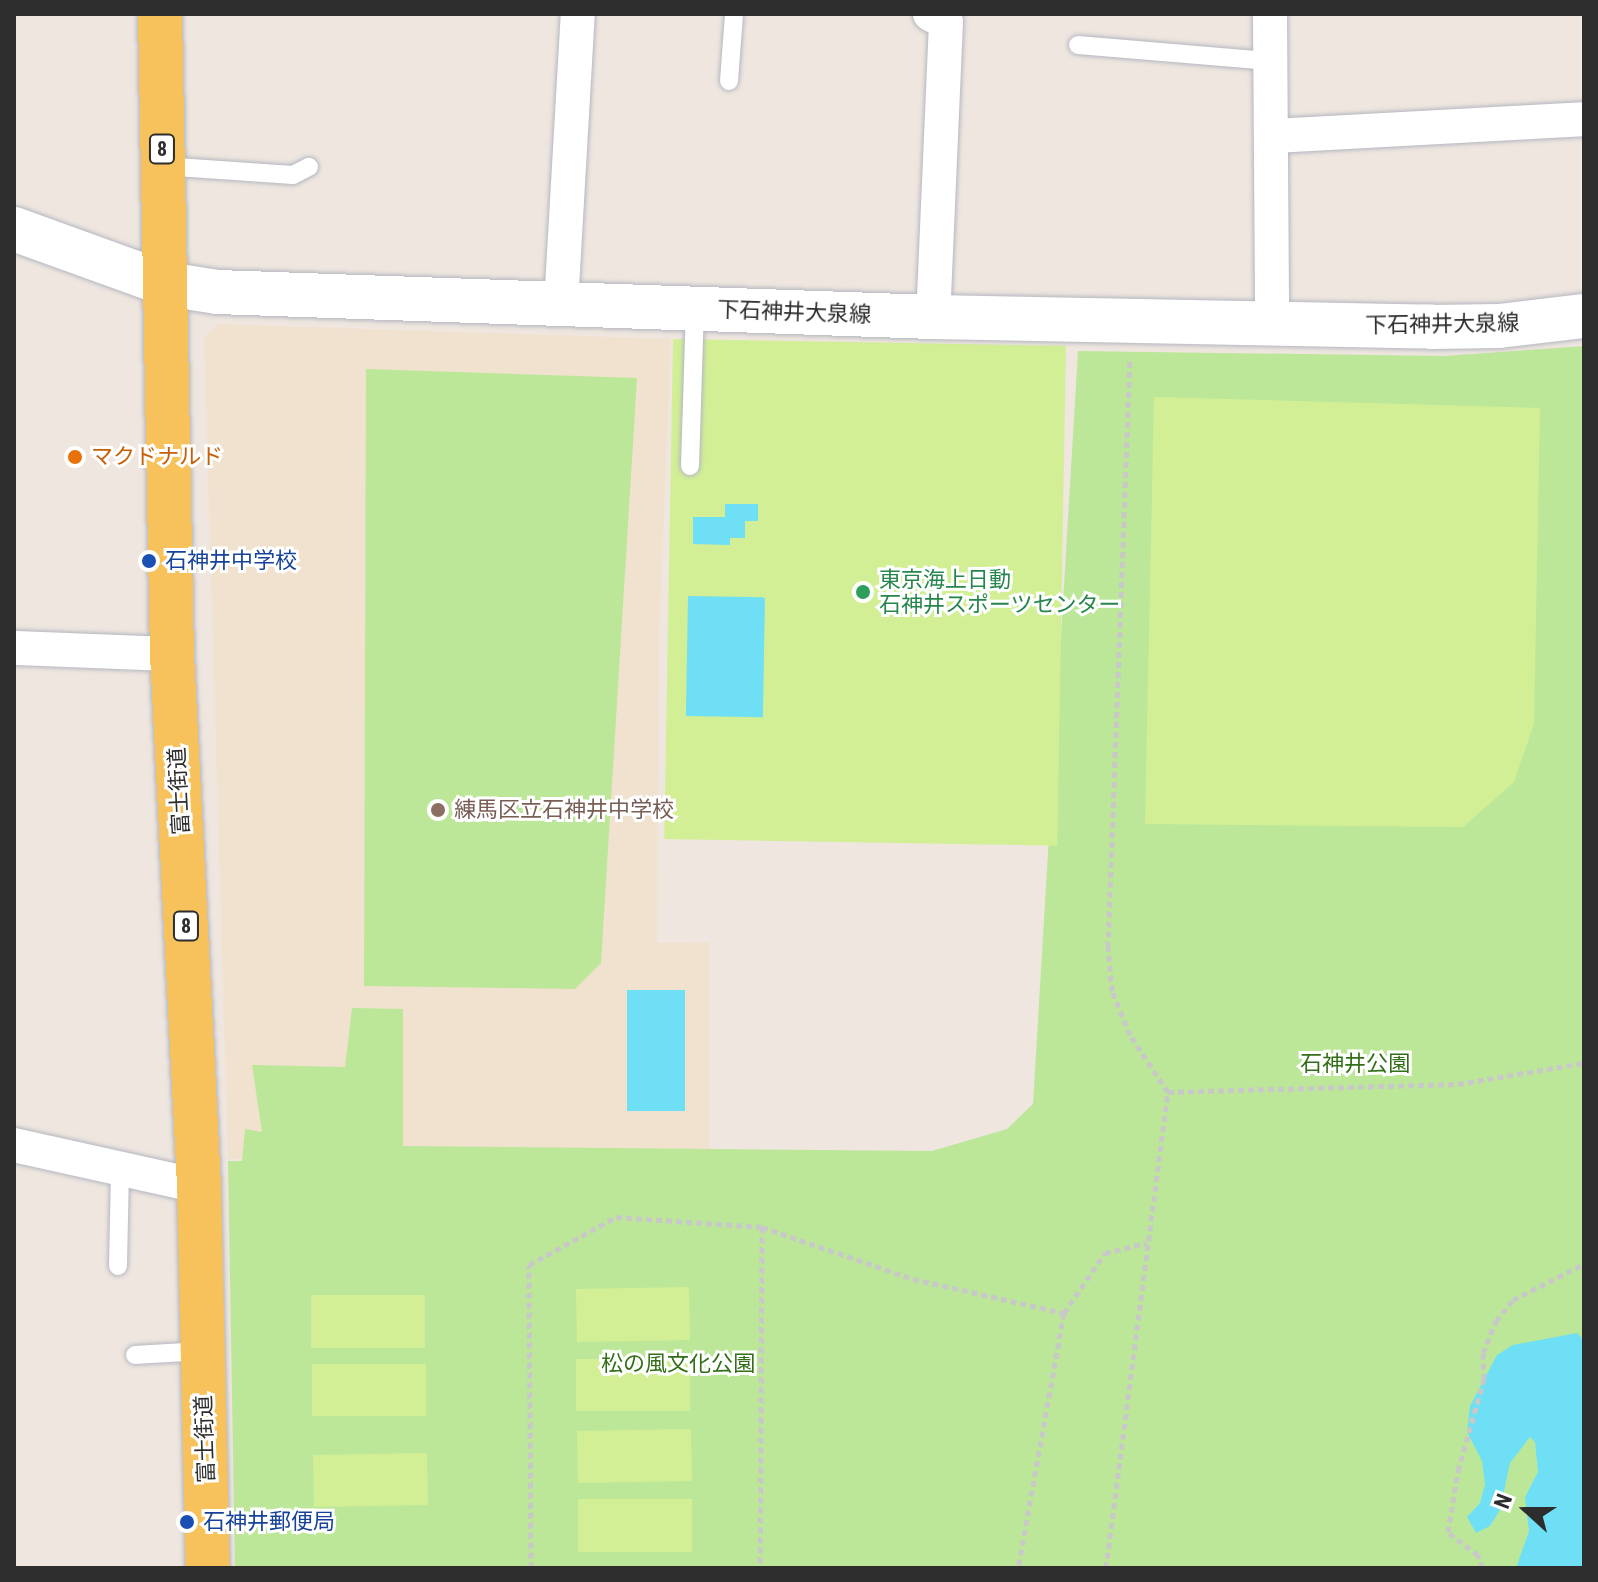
<!DOCTYPE html>
<html>
<head>
<meta charset="utf-8">
<style>
	body { margin:0 }
	#map { position:relative; width:1598px; height:1582px; overflow:hidden; background:#efe6df; font-family:"Roboto Condensed","Noto Sans JP",sans-serif }
	div>[style] { position:absolute }
	.education>* { inset:0; background:#f0e2ce }
	.green>* { inset:0; background:#bce799 }
	.pitch>* { inset:0; background:#d2ef95; transform-origin:0 0 }
	.water>* { inset:0; background:#6edff4; transform-origin:0 0 }
	.path>* { height:5px; margin-top:-2.5px; transform-origin:0; background:repeating-linear-gradient(90deg,#c8c8c8 0 6px,transparent 0 10px) }
	.roads { filter:drop-shadow(0 0 2px #b3b7c1) drop-shadow(0 0 2px #b3b7c1) }
	.lane>* { height:18px; margin:-9px; padding:0 9px; transform-origin:9px; border-radius:9px; background:#fff }
	.street>* { height:34px; margin:-17px; padding:0 17px; transform-origin:17px; border-radius:17px; background:#fff }
	.secondary>* { height:44px; margin:-22px; padding:0 22px; transform-origin:22px; border-radius:22px; background:#fff }
	.primary>* { height:44px; margin:-22px; padding:0 22px; transform-origin:22px; border-radius:22px; background:#f7c25b }
	.dots>* { width:22px; height:22px; translate:-50% -50%; box-sizing:border-box; border:4px solid #fff; border-radius:50% }
	span { translate:-50% -50%; white-space:nowrap; text-align:center; line-height:1.15; -webkit-text-stroke:6px #fff; paint-order:stroke }
	.shield-label span { padding:2px 6px; background:#fff; border:2px solid; border-radius:6px; -webkit-text-stroke-width:0 }
	.shield-label { font-size:20px; color:#2d2d2d; font-weight:700 }
	.street-label { font-size:22px; color:#2d2d2d }
	.food-label { font-size:22px; color:#c56008 }
	.left { translate:0 -50%; text-align:left }
	.transit-label { font-size:22px; color:#164399 }
	.leisure-label { font-size:22px; color:#27864d }
	.education-label { font-size:22px; color:#785e54 }
	.park-label { font-size:22px; color:#336f18 }
	.frame { position:absolute; inset:0; border:16px solid #2d2d2d; pointer-events:none }
	.north { position:absolute; left:1486px; top:1470px; width:80px; height:80px; -webkit-text-stroke:6px #fff; paint-order:stroke; rotate:291deg; font-size:22px; font-weight:700; line-height:32px; text-align:center; color:#2d2d2d }
	.north::after { content:''; display:block; margin:auto; width:28px; height:36px; background:#2d2d2d; clip-path:polygon(50% 0,100% 100%,50% 72%,0 100%) }
</style>
</head>
<body>
<div id="map">
	<div class="education">
		<div style="clip-path:polygon(218px 324px,671px 339px,659px 633px,657px 943px,709px 942px,709px 1157px,228px 1159px,204px 338px)"></div>
	</div>
	<div class="green">
		<div style="clip-path:polygon(1584px 346px,1584px 1568px,235px 1568px,228px 1161px,242px 1161px,245px 1129px,262px 1132px,252px 1065px,345px 1067px,352px 1008px,403px 1009px,403px 1146px,932px 1151px,1007px 1129px,1033px 1104px,1078px 351px,1444px 356px)"></div>
		<div style="clip-path:polygon(366px 369px,637px 378px,601px 963px,575px 989px,364px 986px)"></div>
	</div>
	<div class="pitch">
		<div style="left:673px;top:339px;width:393px;height:500px;rotate:1deg"></div>
		<div style="clip-path:polygon(1154px 397px,1540px 408px,1534px 724px,1514px 782px,1463px 827px,1145px 824px)"></div>
		<div style="left:689px;top:1287px;width:53px;height:113px;rotate:89deg"></div>
		<div style="left:425px;top:1295px;width:53px;height:114px;rotate:90deg"></div>
		<div style="left:690px;top:1359px;width:52px;height:114px;rotate:90deg"></div>
		<div style="left:426px;top:1364px;width:52px;height:114px;rotate:90deg"></div>
		<div style="left:691px;top:1429px;width:52px;height:114px;rotate:89deg"></div>
		<div style="left:427px;top:1453px;width:52px;height:114px;rotate:89deg"></div>
		<div style="left:692px;top:1499px;width:53px;height:114px;rotate:90deg"></div>
	</div>
	<div class="water">
		<div style="clip-path:polygon(725px 504px,758px 504px,758px 521px,745px 521px,745px 538px,730px 538px,730px 545px,693px 544px,693px 517px,725px 517px)"></div>
		<div style="left:688px;top:596px;width:77px;height:120px;rotate:1deg"></div>
		<div style="left:627px;top:990px;width:58px;height:121px"></div>
		<div style="clip-path:polygon(1577px 1333px,1584px 1340px,1584px 1568px,1516px 1568px,1529px 1531px,1525px 1497px,1538px 1472px,1535px 1442px,1530px 1437px,1510px 1463px,1500px 1510px,1490px 1526px,1476px 1533px,1467px 1517px,1480px 1503px,1485px 1484px,1482px 1461px,1467px 1432px,1470px 1406px,1497px 1355px,1513px 1345px)"></div>
	</div>
	<div class="path">
		<div style="left:1168px;top:1092px;width:290px;rotate:-1.6deg"></div>
		<div style="left:1458px;top:1084px;width:128px;rotate:-9.5deg"></div>
		<div style="left:762px;top:1227px;width:160px;rotate:19deg"></div>
		<div style="left:913px;top:1279px;width:155px;rotate:12.7deg"></div>
		<div style="left:1064px;top:1313px;width:259px;rotate:100.2deg"></div>
		<div style="left:1064px;top:1313px;width:73px;rotate:-55.7deg"></div>
		<div style="left:1105px;top:1253px;width:43px;rotate:-13.4deg"></div>
		<div style="left:531px;top:1568px;width:303px;rotate:-90.4deg"></div>
		<div style="left:529px;top:1265px;width:99px;rotate:-28.9deg"></div>
		<div style="left:616px;top:1217px;width:146px;rotate:3.9deg"></div>
		<div style="left:762px;top:1227px;width:341px;rotate:90.3deg"></div>
		<div style="left:1106px;top:1568px;width:480px;rotate:-82.6deg"></div>
		<div style="left:1168px;top:1092px;width:69px;rotate:-123.7deg"></div>
		<div style="left:1130px;top:1035px;width:48px;rotate:-112.2deg"></div>
		<div style="left:1112px;top:991px;width:44px;rotate:-95.2deg"></div>
		<div style="left:1108px;top:947px;width:590px;rotate:-87.86deg"></div>
		<div style="left:1482px;top:1568px;width:14px;rotate:-107deg"></div>
		<div style="left:1478px;top:1555px;width:38px;rotate:-143deg"></div>
		<div style="left:1448px;top:1532px;width:62px;rotate:-80.7deg"></div>
		<div style="left:1458px;top:1471px;width:96px;rotate:-74.2deg"></div>
		<div style="left:1484px;top:1379px;width:26px;rotate:-92deg"></div>
		<div style="left:1483px;top:1353px;width:35px;rotate:-68deg"></div>
		<div style="left:1496px;top:1321px;width:27px;rotate:-51deg"></div>
		<div style="left:1513px;top:1300px;width:80px;rotate:-26.9deg"></div>
	</div>
	<div class="roads">
		<div class="lane">
			<div style="left:1078px;top:45px;width:193px;rotate:4.8deg"></div>
			<div style="left:729px;top:81px;width:67px;rotate:-85.7deg"></div>
			<div style="left:162px;top:166px;width:131px;rotate:3.9deg"></div>
			<div style="left:293px;top:175px;width:18px;rotate:-27deg"></div>
			<div style="left:690px;top:466px;width:157px;rotate:-88.2deg"></div>
			<div style="left:118px;top:1266px;width:98px;rotate:-88.8deg"></div>
			<div style="left:135px;top:1355px;width:67px;rotate:-3.4deg"></div>
		</div>
		<div class="street">
			<div style="left:930px;top:14px;width:18px;rotate:27deg"></div>
			<div style="left:946px;top:22px;width:295px;rotate:92.5deg"></div>
			<div style="left:1270px;top:14px;width:309px;rotate:89.6deg"></div>
			<div style="left:1272px;top:136px;width:312px;rotate:-3.1deg"></div>
			<div style="left:561px;top:305px;width:291px;rotate:-86.7deg"></div>
			<div style="left:14px;top:648px;width:158px;rotate:2.2deg"></div>
			<div style="left:14px;top:1145px;width:189px;rotate:12.5deg"></div>
		</div>
		<div class="secondary">
			<div style="left:14px;top:229px;width:162px;rotate:19.9deg"></div>
			<div style="left:166px;top:284px;width:52px;rotate:8.9deg"></div>
			<div style="left:217px;top:292px;width:716px;rotate:2deg"></div>
			<div style="left:933px;top:317px;width:499px;rotate:1.1deg"></div>
			<div style="left:1432px;top:327px;width:67px;rotate:-0.9deg"></div>
			<div style="left:1499px;top:326px;width:86px;rotate:-6.7deg"></div>
		</div>
		<div class="primary">
			<div style="left:160px;top:14px;width:640px;rotate:88.93deg"></div>
			<div style="left:172px;top:654px;width:533px;rotate:87.09deg"></div>
			<div style="left:199px;top:1186px;width:382px;rotate:88.7deg"></div>
		</div>
	</div>
	<div class="dots">
		<div style="left:75px;top:457px;background:#e8710a"></div>
		<div style="left:149px;top:561px;background:#1a4fb4"></div>
		<div style="left:863px;top:592px;background:#2e9e5b"></div>
		<div style="left:438px;top:810px;background:#8d6e63"></div>
		<div style="left:187px;top:1522px;background:#1a4fb4"></div>
	</div>
	<div class="shield-label">
		<span style="left:162px;top:149px">8</span>
		<span style="left:186px;top:926px">8</span>
	</div>
	<div class="street-label">
		<span style="left:794px;top:312px;rotate:2deg">下石神井大泉線</span>
		<span style="left:1442px;top:324px;rotate:-1deg">下石神井大泉線</span>
		<span style="left:179px;top:791px;rotate:-93deg">富士街道</span>
		<span style="left:205px;top:1439px;rotate:-92deg">富士街道</span>
	</div>
	<div class="food-label">
		<span class="left" style="left:91px;top:457px">マクドナルド</span>
	</div>
	<div class="transit-label">
		<span class="left" style="left:165px;top:561px">石神井中学校</span>
		<span class="left" style="left:203px;top:1522px">石神井郵便局</span>
	</div>
	<div class="leisure-label">
		<span class="left" style="left:879px;top:592px">東京海上日動<br>石神井スポーツセンター</span>
	</div>
	<div class="education-label">
		<span class="left" style="left:454px;top:810px">練馬区立石神井中学校</span>
	</div>
	<div class="park-label">
		<span style="left:1355px;top:1064px">石神井公園</span>
		<span style="left:678px;top:1364px">松の風文化公園</span>
	</div>
	<div class="frame"></div>
	<div class="north">N</div>
</div>
</body>
</html>
